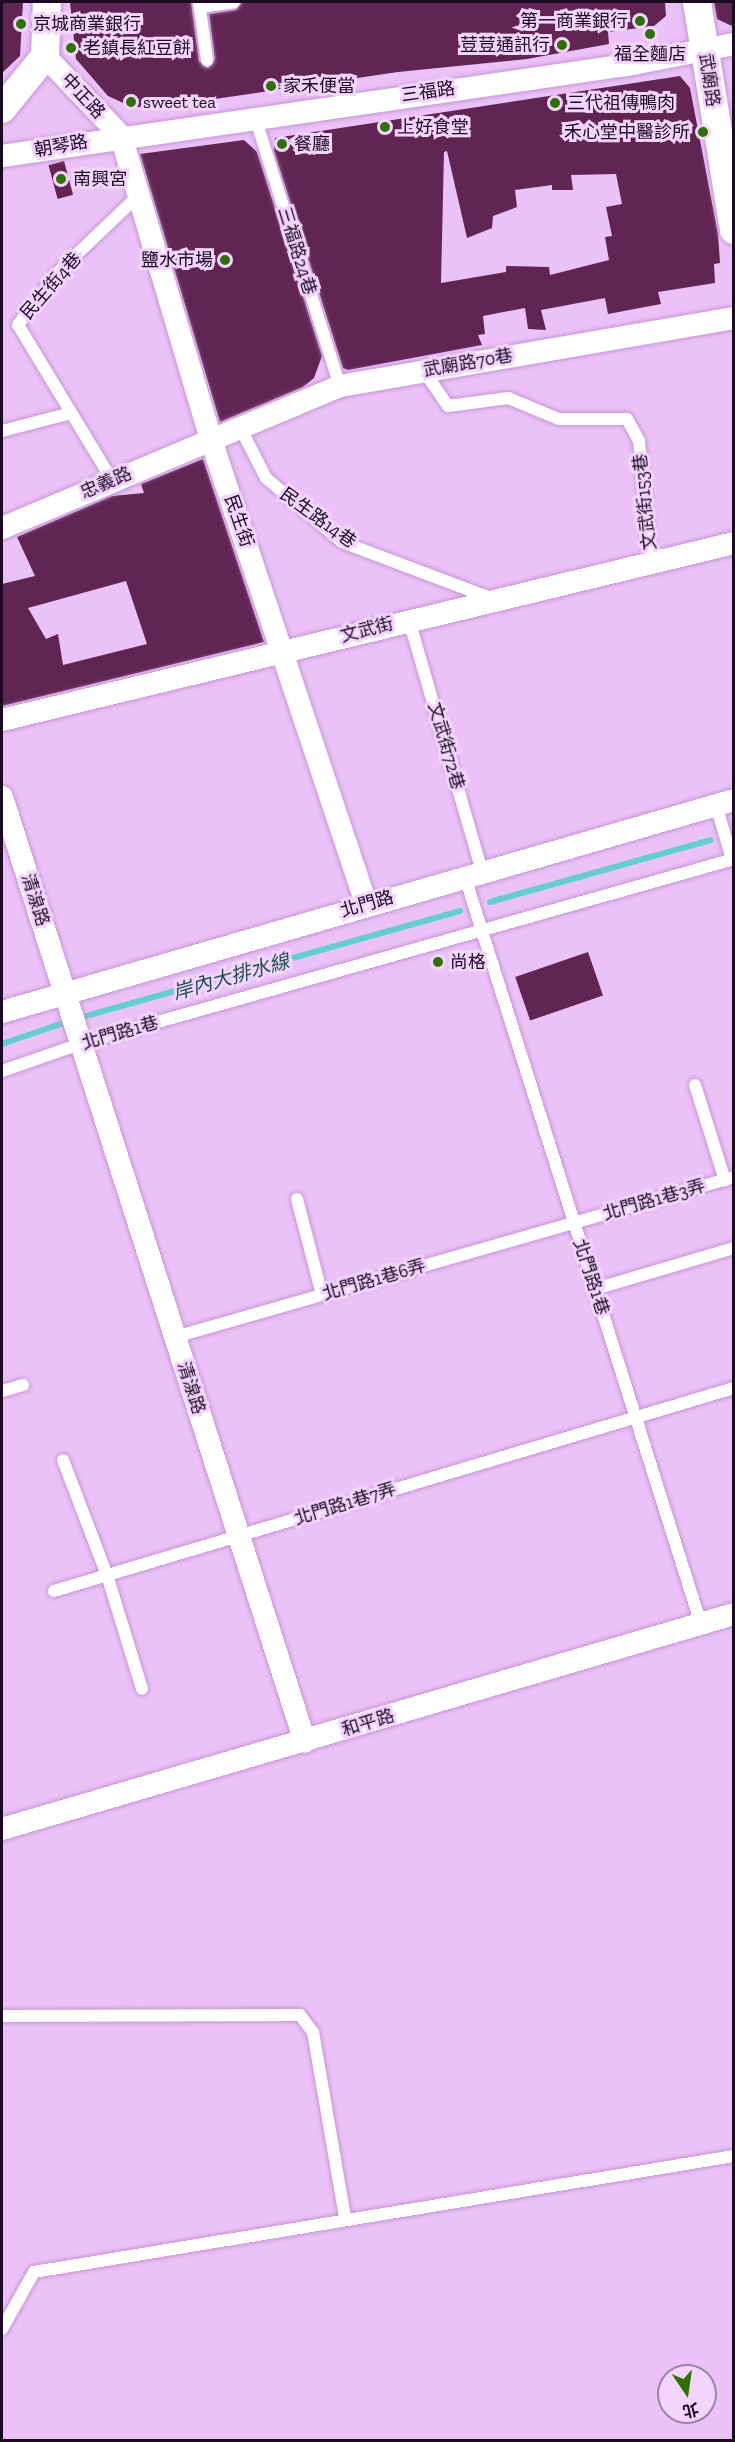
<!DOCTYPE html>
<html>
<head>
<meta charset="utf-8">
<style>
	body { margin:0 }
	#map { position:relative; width:735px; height:2442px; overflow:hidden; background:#ebc2f8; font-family:"Zilla Slab","Noto Sans TC",serif }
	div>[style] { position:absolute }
	.stream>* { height:6px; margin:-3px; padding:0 3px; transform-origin:3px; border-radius:3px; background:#63cdd0 }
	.building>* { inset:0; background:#612553; transform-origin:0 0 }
	.roads { filter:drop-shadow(0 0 2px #c796d7) drop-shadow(0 0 2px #c796d7) }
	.service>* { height:12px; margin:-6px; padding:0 6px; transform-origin:6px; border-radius:6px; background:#fff }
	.minor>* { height:22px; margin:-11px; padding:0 11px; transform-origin:11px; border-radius:11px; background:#fff }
	.tertiary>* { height:28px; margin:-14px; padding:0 14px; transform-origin:14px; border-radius:14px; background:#fff }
	.dots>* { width:16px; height:16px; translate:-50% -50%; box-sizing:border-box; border:3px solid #f2d4fd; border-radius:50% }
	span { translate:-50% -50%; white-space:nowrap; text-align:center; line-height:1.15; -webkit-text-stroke:6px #f2d4fd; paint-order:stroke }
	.poi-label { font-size:18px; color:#1c0922 }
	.right { translate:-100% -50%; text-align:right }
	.left { translate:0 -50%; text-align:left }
	.street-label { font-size:18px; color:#1c0922 }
	.water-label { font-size:20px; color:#215052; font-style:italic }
	.frame { position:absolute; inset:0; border:3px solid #1c0922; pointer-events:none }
	.north { position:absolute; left:657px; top:2364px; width:60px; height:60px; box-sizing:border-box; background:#f2d4fd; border:2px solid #9c83a5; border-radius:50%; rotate:167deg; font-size:16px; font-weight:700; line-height:24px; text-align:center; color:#1c0922 }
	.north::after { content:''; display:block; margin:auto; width:21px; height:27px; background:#2f7007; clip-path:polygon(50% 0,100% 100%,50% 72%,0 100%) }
</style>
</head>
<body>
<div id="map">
	<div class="stream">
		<div style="left:490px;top:902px;width:229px;rotate:-15.7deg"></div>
		<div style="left:79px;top:1018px;width:396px;rotate:-15.7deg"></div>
		<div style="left:2px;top:1044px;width:71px;rotate:-18.9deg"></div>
	</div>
	<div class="building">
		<div style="clip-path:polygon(2px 2px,23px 2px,20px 56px,2px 73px)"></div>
		<div style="clip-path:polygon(70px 2px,191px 2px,199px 61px,208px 68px,215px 59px,209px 14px,236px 10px,242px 2px,665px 2px,666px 16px,654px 26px,608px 32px,609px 44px,527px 59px,398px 72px,160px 107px,132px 107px,108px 96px,76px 59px)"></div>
		<div style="clip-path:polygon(714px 2px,734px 2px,734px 27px,717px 19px)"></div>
		<div style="clip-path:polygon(evenodd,680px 76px,690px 88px,718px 234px,720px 263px,714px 264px,715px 283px,658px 292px,661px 304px,608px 314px,605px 298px,541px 310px,546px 330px,528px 329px,525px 308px,483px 316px,485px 334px,478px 335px,482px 345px,348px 370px,343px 368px,274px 151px,275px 138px,680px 76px,447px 151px,467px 238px,492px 228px,493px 216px,517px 207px,515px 190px,552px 185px,552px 190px,573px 190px,571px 175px,616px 174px,622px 204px,606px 207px,612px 236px,605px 237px,609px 260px,550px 275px,549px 267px,506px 266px,506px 272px,441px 283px,444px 152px,447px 151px)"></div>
		<div style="clip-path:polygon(244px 140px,257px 152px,322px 356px,314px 378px,303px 387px,220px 422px,140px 154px)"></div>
		<div style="left:64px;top:161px;width:35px;height:16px;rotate:75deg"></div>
		<div style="clip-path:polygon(evenodd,203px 459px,264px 642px,2px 706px,2px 584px,35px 576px,17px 537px,112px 496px,144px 493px,141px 484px,203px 459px,126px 581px,147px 644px,63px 665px,58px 634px,46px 639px,28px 608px,126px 581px)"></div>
		<div style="left:588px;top:952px;width:46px;height:77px;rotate:71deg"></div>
	</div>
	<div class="roads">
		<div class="service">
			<div style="left:199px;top:2px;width:59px;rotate:82.1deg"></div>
			<div style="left:200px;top:7px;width:34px;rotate:-8deg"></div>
			<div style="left:255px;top:117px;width:282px;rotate:72.5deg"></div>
			<div style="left:424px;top:371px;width:42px;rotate:55.6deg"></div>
			<div style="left:448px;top:406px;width:61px;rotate:-7.6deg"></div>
			<div style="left:508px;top:398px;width:55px;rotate:22.4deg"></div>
			<div style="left:559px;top:419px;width:68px"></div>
			<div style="left:627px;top:419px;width:25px;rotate:61deg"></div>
			<div style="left:639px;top:441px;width:122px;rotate:84.3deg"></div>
			<div style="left:240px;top:427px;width:57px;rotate:63deg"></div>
			<div style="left:266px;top:478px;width:99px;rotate:40.1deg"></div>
			<div style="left:342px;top:542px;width:158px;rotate:20.7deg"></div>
			<div style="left:2px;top:431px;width:71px;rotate:-14.6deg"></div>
			<div style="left:112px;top:480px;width:181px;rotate:-121.2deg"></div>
			<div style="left:18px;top:325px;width:62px;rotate:-53.5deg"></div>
			<div style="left:55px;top:275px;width:115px;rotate:-43.6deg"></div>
			<div style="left:409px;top:620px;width:262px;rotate:73.8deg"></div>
			<div style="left:716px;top:805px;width:56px;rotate:73.5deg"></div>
			<div style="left:465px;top:877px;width:783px;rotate:72.47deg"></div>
			<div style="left:2px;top:1071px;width:83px;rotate:-19.1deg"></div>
			<div style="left:80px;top:1044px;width:680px;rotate:-15.79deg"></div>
			<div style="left:695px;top:1085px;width:100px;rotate:72.5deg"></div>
			<div style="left:297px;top:1199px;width:99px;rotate:75.4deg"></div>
			<div style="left:595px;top:1289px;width:145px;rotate:-16.4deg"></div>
			<div style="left:175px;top:1337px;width:581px;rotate:-15.97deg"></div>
			<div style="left:2px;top:1391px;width:22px;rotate:-16deg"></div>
			<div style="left:63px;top:1460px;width:123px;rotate:69.1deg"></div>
			<div style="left:107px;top:1575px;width:119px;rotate:72.9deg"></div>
			<div style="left:54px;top:1591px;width:710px;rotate:-16.62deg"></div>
			<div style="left:2px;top:2016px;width:298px;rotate:-0.2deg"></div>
			<div style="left:300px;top:2015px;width:21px;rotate:53deg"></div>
			<div style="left:313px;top:2032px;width:189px;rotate:80.2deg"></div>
			<div style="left:2px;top:2329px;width:65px;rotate:-60.7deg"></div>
			<div style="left:34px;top:2272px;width:710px;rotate:-9.41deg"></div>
		</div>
		<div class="minor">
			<div style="left:45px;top:56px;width:110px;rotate:46.5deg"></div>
			<div style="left:121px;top:136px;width:317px;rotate:73.5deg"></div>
			<div style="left:211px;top:440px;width:489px;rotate:71.5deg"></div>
			<div style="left:2px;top:156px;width:632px;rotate:-8.28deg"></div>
			<div style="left:627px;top:65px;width:109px;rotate:-11.1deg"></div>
			<div style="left:2px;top:528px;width:367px;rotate:-22.8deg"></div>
			<div style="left:340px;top:386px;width:400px;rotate:-9.8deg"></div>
			<div style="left:2px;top:720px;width:753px;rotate:-13.59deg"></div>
			<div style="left:2px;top:797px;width:992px;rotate:72.22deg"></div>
			<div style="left:2px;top:1012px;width:762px;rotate:-16.15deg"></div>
			<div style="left:2px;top:1829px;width:763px;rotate:-16.37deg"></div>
		</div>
		<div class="tertiary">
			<div style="left:697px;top:2px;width:231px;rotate:80.8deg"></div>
			<div style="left:2px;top:109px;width:68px;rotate:-50.9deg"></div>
			<div style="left:45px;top:56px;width:54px;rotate:-87.9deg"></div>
		</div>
	</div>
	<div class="dots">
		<div style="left:640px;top:21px;background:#2f7007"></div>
		<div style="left:21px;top:24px;background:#2f7007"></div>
		<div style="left:650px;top:34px;background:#2f7007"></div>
		<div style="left:562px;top:45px;background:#2f7007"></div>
		<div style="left:71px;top:48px;background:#2f7007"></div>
		<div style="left:271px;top:86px;background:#2f7007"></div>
		<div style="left:131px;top:102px;background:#2f7007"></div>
		<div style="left:555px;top:103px;background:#2f7007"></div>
		<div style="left:385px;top:127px;background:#2f7007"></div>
		<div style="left:703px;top:132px;background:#2f7007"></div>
		<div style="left:282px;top:144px;background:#2f7007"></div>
		<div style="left:61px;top:179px;background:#2f7007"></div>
		<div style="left:225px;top:260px;background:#2f7007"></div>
		<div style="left:438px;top:962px;background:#2f7007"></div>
	</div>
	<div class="poi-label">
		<span class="right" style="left:628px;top:21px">第一商業銀行</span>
		<span class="left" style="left:33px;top:24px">京城商業銀行</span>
		<span class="right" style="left:550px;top:45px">荳荳通訊行</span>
		<span class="left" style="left:83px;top:48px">老鎮長紅豆餅</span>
		<span style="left:650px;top:54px">福全麵店</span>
		<span class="left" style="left:283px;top:86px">家禾便當</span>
		<span class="left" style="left:143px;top:102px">sweet tea</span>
		<span class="left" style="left:567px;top:103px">三代祖傳鴨肉</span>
		<span class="left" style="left:397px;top:127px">上好食堂</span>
		<span class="right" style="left:690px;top:132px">禾心堂中醫診所</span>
		<span class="left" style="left:294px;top:144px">餐廳</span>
		<span class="left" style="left:73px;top:179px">南興宮</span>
		<span class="right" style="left:213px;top:260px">鹽水市場</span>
		<span class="left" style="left:450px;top:962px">尚格</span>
	</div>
	<div class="street-label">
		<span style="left:709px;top:80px;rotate:81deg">武廟路</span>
		<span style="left:428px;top:92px;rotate:-8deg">三福路</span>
		<span style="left:83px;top:96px;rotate:47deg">中正路</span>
		<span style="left:61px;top:146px;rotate:-10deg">朝琴路</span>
		<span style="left:297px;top:251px;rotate:73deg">三福路24巷</span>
		<span style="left:51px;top:286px;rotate:-49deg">民生街4巷</span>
		<span style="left:468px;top:363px;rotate:-10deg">武廟路70巷</span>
		<span style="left:106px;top:483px;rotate:-23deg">忠義路</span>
		<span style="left:645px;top:502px;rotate:-96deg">文武街153巷</span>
		<span style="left:318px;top:518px;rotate:36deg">民生路14巷</span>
		<span style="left:239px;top:521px;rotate:71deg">民生街</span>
		<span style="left:367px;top:630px;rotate:-14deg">文武街</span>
		<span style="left:446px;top:746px;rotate:74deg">文武街72巷</span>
		<span style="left:35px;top:900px;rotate:72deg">清湶路</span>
		<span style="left:367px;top:904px;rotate:-16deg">北門路</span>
		<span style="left:120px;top:1033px;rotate:-16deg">北門路1巷</span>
		<span style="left:654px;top:1200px;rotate:-16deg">北門路1巷3弄</span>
		<span style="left:591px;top:1277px;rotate:72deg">北門路1巷</span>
		<span style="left:374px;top:1280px;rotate:-16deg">北門路1巷6弄</span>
		<span style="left:191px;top:1388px;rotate:72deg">清湶路</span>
		<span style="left:345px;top:1504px;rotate:-17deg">北門路1巷7弄</span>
		<span style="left:368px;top:1723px;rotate:-17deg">和平路</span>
	</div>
	<div class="water-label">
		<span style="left:231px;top:977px;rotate:-16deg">岸內大排水線</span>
	</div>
	<div class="frame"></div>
	<div class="north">北</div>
</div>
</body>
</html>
